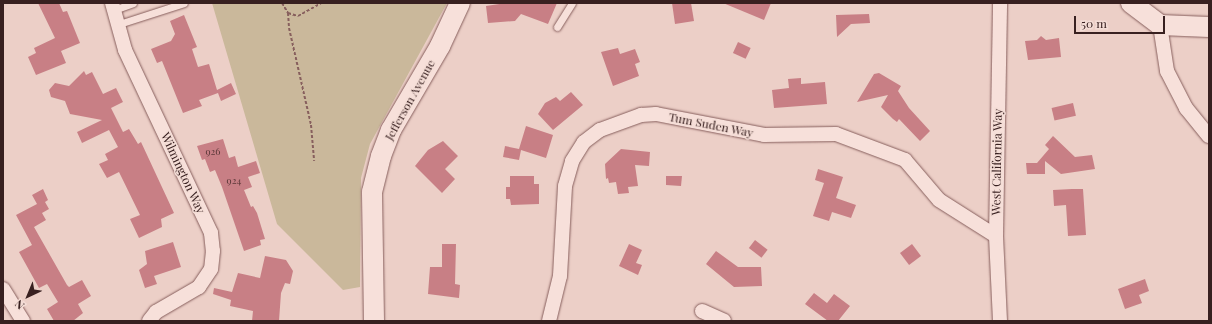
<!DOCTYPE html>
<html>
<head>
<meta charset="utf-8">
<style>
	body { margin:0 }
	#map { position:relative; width:1212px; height:324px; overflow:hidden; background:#eccfc7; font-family:"Playfair Display",serif }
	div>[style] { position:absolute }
	.green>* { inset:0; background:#cab89b }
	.building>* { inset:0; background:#c87f85; transform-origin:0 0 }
	.path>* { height:2px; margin-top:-1px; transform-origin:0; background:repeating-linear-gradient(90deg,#875f5d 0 3px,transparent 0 5px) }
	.roads { filter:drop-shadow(0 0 1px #875f5d) drop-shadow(0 0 1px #875f5d) }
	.lane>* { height:7px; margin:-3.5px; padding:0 3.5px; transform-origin:3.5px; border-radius:3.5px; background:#f7e0da }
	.street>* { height:14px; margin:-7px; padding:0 7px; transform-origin:7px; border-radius:7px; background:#f7e0da }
	.secondary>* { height:20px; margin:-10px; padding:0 10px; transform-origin:10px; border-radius:10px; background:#f7e0da }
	span { translate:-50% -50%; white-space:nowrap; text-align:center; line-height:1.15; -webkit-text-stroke:3px #f4ddd6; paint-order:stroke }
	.number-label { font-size:10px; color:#5c3839 }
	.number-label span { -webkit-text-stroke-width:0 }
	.street-label { font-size:12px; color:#382020 }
	.frame { position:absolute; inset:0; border:4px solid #382020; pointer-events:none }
	.north { position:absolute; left:8px; top:276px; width:40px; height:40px; -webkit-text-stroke:3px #f4ddd6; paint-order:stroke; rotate:224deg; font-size:11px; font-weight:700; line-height:16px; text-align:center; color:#382020 }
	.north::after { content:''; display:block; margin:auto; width:14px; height:18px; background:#382020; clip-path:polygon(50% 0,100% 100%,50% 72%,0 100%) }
	.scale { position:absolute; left:1074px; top:16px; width:91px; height:18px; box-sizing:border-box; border:2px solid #382020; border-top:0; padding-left:5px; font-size:12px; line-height:14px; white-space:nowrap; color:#382020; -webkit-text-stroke:3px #f4ddd6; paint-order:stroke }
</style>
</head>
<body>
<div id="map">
	<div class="green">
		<div style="clip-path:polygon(212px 3px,447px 3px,370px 144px,361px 178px,360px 287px,343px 290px,277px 224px)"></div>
	</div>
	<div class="building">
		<div style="clip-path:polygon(38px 3px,59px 3px,63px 12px,67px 11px,80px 43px,61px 51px,66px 63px,36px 75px,28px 57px,36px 53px,34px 48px,55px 38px)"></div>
		<div style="clip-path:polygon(506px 3px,557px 3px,548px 24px,521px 14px,515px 21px,488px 23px,486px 6px)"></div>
		<div style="clip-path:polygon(672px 3px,691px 3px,694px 21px,675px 24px)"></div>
		<div style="clip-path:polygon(723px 3px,771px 3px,764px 20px)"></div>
		<div style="clip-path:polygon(869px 14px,870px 23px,851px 24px,837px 37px,836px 15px)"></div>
		<div style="clip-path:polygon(184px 15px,197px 47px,192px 49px,198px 67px,209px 64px,217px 90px,231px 83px,236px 94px,221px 101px,218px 93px,199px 100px,202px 106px,183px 113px,162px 61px,157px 63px,151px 49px,171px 41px,175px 34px,170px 21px)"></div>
		<div style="clip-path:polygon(1041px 36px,1046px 40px,1059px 38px,1061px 57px,1028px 60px,1025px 41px,1037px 40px)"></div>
		<div style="left:738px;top:42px;width:14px;height:12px;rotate:25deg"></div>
		<div style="clip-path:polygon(618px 48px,620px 54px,635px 49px,640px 62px,635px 64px,639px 76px,613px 86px,601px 52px)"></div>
		<div style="clip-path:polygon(84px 71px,86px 75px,92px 72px,103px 94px,116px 88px,123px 102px,111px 108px,123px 132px,129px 129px,138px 144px,141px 142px,174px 213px,161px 219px,162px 227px,139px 238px,130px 219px,140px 215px,119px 172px,107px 178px,99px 164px,108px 160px,105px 154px,118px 147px,109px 130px,82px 143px,77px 132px,102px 120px,70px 114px,65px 101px,51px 97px,49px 90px,55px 83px,69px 86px)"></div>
		<div style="clip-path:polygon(879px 73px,901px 86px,898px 91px,909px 108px,930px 131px,920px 141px,899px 119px,897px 122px,893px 119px,881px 107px,888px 95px,857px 102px,874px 74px)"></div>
		<div style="clip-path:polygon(801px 78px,801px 84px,825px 82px,827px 104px,774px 108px,772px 90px,789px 88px,788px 79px)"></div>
		<div style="clip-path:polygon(571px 92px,583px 105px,553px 130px,538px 114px,545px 103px,556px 97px,560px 101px)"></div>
		<div style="left:1073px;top:103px;width:13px;height:22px;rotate:77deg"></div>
		<div style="clip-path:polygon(526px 126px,553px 135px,546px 158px,521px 150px,519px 160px,503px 157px,505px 146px,519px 149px)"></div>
		<div style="clip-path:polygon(1053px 136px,1075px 157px,1092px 155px,1095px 169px,1061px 174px,1045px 161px,1045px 174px,1027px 174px,1026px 163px,1037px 163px,1049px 149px,1045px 145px)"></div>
		<div style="clip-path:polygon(223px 139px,229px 158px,235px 156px,238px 167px,256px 161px,260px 173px,248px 177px,252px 187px,244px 190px,251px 207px,253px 206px,257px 213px,265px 239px,260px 240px,261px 245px,244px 251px,222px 187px,215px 170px,210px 172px,205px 159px,202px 160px,197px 146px)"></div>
		<div style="clip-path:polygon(443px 141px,458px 156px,445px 169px,455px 179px,442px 193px,415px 166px,428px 150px)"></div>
		<div style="clip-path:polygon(621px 149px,650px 152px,649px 166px,635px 165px,638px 186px,628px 187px,629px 193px,618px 194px,616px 182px,609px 183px,608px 178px,606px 179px,605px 164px)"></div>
		<div style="clip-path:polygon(818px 169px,843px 177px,836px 198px,856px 205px,851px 218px,832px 212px,829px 221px,813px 216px,824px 183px,815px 180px)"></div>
		<div style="clip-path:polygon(510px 176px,534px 176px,534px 184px,539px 184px,539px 204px,511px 205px,510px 199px,506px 199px,506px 187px,510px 187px)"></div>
		<div style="clip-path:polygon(666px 176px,682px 176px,681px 186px,666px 185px)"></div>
		<div style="clip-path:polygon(43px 189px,48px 200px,45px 202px,49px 209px,42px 213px,46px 220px,34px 227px,67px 285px,69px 287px,82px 280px,91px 296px,78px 304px,83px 313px,73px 321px,54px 321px,47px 309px,58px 302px,47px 284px,39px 288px,19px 252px,32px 245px,16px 215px,37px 204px,32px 195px)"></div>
		<div style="clip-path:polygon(1072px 189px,1083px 189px,1086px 235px,1068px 236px,1066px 205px,1054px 206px,1053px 190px)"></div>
		<div style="left:755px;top:240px;width:16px;height:10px;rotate:38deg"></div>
		<div style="clip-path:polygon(173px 242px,181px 267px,154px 276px,157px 284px,145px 288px,139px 270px,147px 264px,145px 251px)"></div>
		<div style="clip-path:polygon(442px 244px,456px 244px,455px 284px,460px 285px,459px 298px,428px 294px,430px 267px,442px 267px)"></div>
		<div style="clip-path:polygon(629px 244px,642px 250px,636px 263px,642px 265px,638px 275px,619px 266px)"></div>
		<div style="left:912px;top:244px;width:15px;height:15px;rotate:53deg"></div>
		<div style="clip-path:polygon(716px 251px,738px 267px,761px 267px,762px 286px,734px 287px,723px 278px,706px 264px)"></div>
		<div style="clip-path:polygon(265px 256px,286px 260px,293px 271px,290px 284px,285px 283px,281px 293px,279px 321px,252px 321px,253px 311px,230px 306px,231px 300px,213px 294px,214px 288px,232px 292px,238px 273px,260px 278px)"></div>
		<div style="clip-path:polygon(1145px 279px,1149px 291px,1139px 295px,1142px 303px,1125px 309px,1118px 289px)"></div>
		<div style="clip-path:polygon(814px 293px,827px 303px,834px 294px,850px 306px,838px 321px,828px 321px,805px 304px)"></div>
	</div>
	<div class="path">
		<div style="left:282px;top:3px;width:12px;rotate:59deg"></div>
		<div style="left:288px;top:13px;width:10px;rotate:17deg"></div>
		<div style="left:298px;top:16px;width:26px;rotate:-29deg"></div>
		<div style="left:288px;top:13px;width:15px;rotate:86deg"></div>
		<div style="left:289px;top:28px;width:99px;rotate:77.2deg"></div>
		<div style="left:311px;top:125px;width:36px;rotate:85deg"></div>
	</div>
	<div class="roads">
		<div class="lane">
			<div style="left:114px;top:10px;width:20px;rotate:-20deg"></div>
			<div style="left:119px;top:24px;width:68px;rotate:-17.9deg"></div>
			<div style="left:557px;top:27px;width:28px;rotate:-58deg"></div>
		</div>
		<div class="street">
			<div style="left:112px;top:3px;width:49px;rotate:74.5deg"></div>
			<div style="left:125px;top:50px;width:202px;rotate:64.8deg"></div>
			<div style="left:211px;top:233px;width:18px;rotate:84deg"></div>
			<div style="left:213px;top:251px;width:18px;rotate:96deg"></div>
			<div style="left:211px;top:269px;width:22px;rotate:124deg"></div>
			<div style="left:199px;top:287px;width:50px;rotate:149.8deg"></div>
			<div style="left:156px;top:312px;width:11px;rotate:128deg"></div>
			<div style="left:1160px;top:25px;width:47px;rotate:81.3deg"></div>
			<div style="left:1167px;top:71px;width:42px;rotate:62.8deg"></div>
			<div style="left:1186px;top:108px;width:36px;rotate:51deg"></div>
			<div style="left:3px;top:289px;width:38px;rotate:58deg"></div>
			<div style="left:702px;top:311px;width:24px;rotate:24deg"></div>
			<div style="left:549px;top:321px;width:46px;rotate:-76.3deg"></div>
			<div style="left:560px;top:276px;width:90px;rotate:-86.8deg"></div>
			<div style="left:565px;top:186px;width:26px;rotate:-74deg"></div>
			<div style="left:572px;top:161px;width:22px;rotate:-58deg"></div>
			<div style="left:584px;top:142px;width:20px;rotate:-37deg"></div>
			<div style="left:600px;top:130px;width:44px;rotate:-20.1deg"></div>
			<div style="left:641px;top:115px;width:15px;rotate:-4deg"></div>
			<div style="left:656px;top:114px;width:110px;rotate:11deg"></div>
			<div style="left:764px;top:135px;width:72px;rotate:-0.8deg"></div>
			<div style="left:836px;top:134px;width:74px;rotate:20.6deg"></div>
			<div style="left:905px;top:160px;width:52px;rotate:49.6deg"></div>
			<div style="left:939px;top:200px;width:67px;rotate:32.3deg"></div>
			<div style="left:1000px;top:321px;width:85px;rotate:-92.7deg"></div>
			<div style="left:996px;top:236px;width:233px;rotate:-89deg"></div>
		</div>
		<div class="secondary">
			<div style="left:1131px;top:3px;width:36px;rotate:37deg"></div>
			<div style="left:1160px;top:25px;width:49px;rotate:2.3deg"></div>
			<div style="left:374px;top:321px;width:129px;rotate:-90.9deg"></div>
			<div style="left:372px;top:192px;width:37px;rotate:-76deg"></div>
			<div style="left:381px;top:156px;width:28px;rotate:-69deg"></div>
			<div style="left:391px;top:130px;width:97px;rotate:-59.7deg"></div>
			<div style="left:440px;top:46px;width:47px;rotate:-65.1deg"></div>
		</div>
	</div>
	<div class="number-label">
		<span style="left:213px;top:152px">926</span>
		<span style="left:234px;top:181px">924</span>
	</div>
	<div class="street-label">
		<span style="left:410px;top:100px;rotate:-61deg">Jefferson Avenue</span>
		<span style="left:711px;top:125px;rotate:11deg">Tum Suden Way</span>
		<span style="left:997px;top:162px;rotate:-89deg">West California Way</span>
		<span style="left:183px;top:173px;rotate:65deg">Wilmington Way</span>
	</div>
	<div class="frame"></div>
	<div class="north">N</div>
	<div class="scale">50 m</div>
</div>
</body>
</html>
